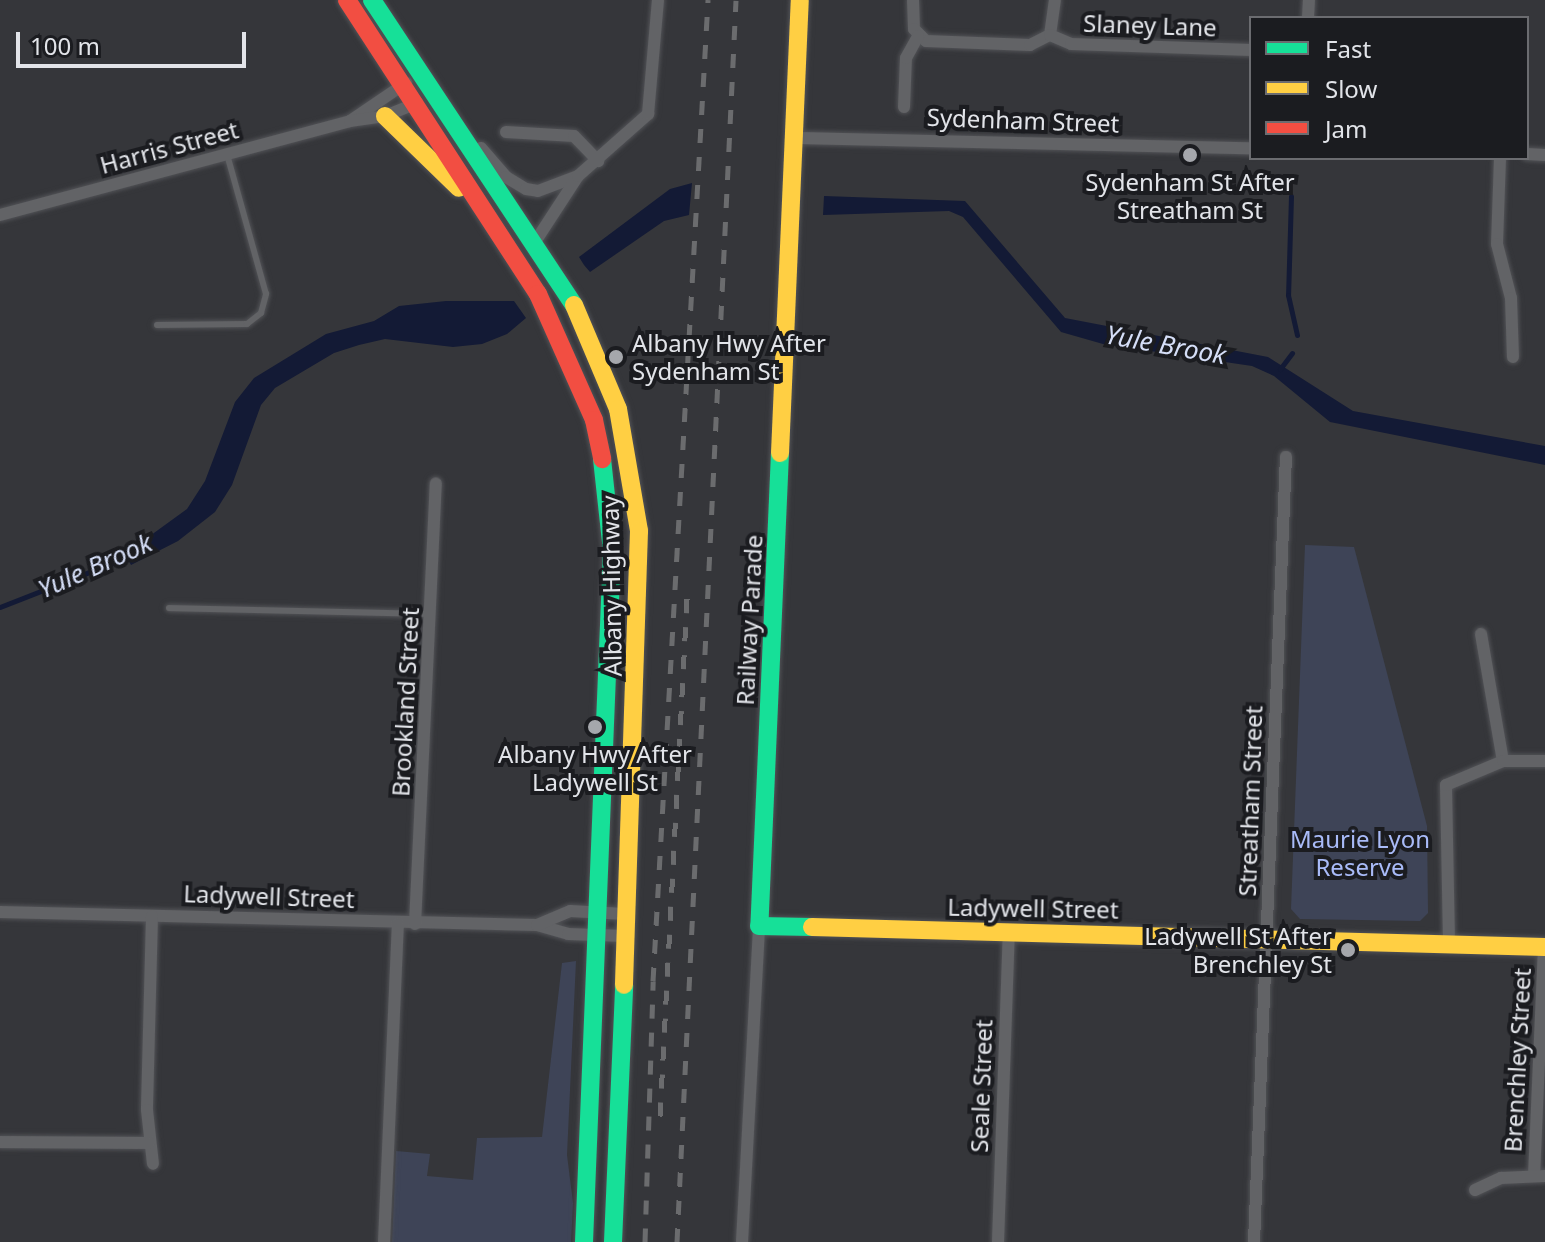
<!DOCTYPE html>
<html>
<head>
<meta charset="utf-8">
<style>
	body { margin:0 }
	#map { position:relative; width:1545px; height:1242px; overflow:hidden; background:#35363a; font-family:"Noto Sans",sans-serif }
	div>[style] { position:absolute }
	.green>* { inset:0; background:#3e4457 }
	.water>* { inset:0; background:#131a35 }
	.stream>* { height:5px; margin:-2.5px; padding:0 2.5px; transform-origin:2.5px; border-radius:2.5px; background:#131a35 }
	.roads { filter:drop-shadow(0 0 2px #515256) drop-shadow(0 0 2px #515256) }
	.lane>* { height:6px; margin:-3px; padding:0 3px; transform-origin:3px; border-radius:3px; background:#626366 }
	.street>* { height:12px; margin:-6px; padding:0 6px; transform-origin:6px; border-radius:6px; background:#626366 }
	.fast>* { height:18px; margin:-9px; padding:0 9px; transform-origin:9px; border-radius:9px; background:#16e098 }
	.slow>* { height:18px; margin:-9px; padding:0 9px; transform-origin:9px; border-radius:9px; background:#ffcf43 }
	.jam>* { height:18px; margin:-9px; padding:0 9px; transform-origin:9px; border-radius:9px; background:#f24e42 }
	.rail>* { height:5px; margin-top:-2.5px; transform-origin:0; background:repeating-linear-gradient(90deg,#6b6c6e 0 14px,transparent 0 28px) }
	.dots>* { width:22px; height:22px; translate:-50% -50%; box-sizing:border-box; border:4px solid #1b1c20; border-radius:50% }
	span { translate:-50% -50%; white-space:nowrap; text-align:center; line-height:1.15; -webkit-text-stroke:8px #1b1c20; paint-order:stroke }
	.street-label { font-size:24px; color:#e2e4e9 }
	.poi-label { font-size:24px; color:#e2e4e9 }
	.left { translate:0 -50%; text-align:left }
	.right { translate:-100% -50%; text-align:right }
	.park-label { font-size:24px; color:#a9bbf8 }
	.water-label { font-size:26px; color:#d5def7; font-style:italic }
	.legend { position:absolute; left:1249px; top:16px; width:280px; height:144px; box-sizing:border-box; background:#1b1c20; border:2px solid #6b6c70; margin:0; padding:10px 14px; list-style:none; font-size:24px; color:#e2e4e9 }
	.legend li { display:flex; align-items:center; gap:16px; height:40px }
	.legend b { width:40px; border:2px solid #6b6c70 }
	.scale { position:absolute; left:16px; top:32px; width:230px; height:36px; box-sizing:border-box; border:4px solid #e2e4e9; border-top:0; padding-left:10px; font-size:24px; line-height:28px; white-space:nowrap; color:#e2e4e9; -webkit-text-stroke:6px #1b1c20; paint-order:stroke }
</style>
</head>
<body>
<div id="map">
	<div class="green">
		<div style="clip-path:polygon(1305px 545px,1354px 547px,1427px 826px,1428px 913px,1420px 921px,1300px 919px,1291px 909px)"></div>
		<div style="clip-path:polygon(576px 961px,567px 1155px,573px 1203px,571px 1242px,392px 1242px,396px 1151px,430px 1154px,427px 1176px,473px 1180px,477px 1138px,542px 1137px,562px 963px)"></div>
	</div>
	<div class="water">
		<div style="clip-path:polygon(692px 183px,689px 215px,664px 221px,590px 272px,584px 265px,579px 257px,670px 189px)"></div>
		<div style="clip-path:polygon(824px 196px,965px 201px,1065px 318px,1268px 357px,1353px 411px,1545px 446px,1545px 465px,1330px 422px,1274px 376px,1252px 366px,1103px 344px,1061px 332px,963px 217px,949px 211px,823px 215px)"></div>
		<div style="clip-path:polygon(446px 301px,514px 301px,526px 318px,507px 334px,482px 344px,453px 347px,385px 339px,359px 345px,334px 353px,275px 388px,261px 405px,232px 485px,215px 512px,178px 541px,131px 565px,125px 554px,187px 509px,205px 481px,235px 402px,254px 378px,326px 334px,374px 321px,399px 306px)"></div>
	</div>
	<div class="stream">
		<div style="left:1291px;top:196px;width:99px;rotate:91.7deg"></div>
		<div style="left:1288px;top:295px;width:41px;rotate:77.3deg"></div>
		<div style="left:1280px;top:369px;width:20px;rotate:-53deg"></div>
		<div style="left:0;top:607px;width:143px;rotate:-21.4deg"></div>
	</div>
	<div class="roads">
		<div class="lane">
			<div style="left:157px;top:325px;width:90px;rotate:-0.6deg"></div>
			<div style="left:247px;top:324px;width:18px;rotate:-38deg"></div>
			<div style="left:261px;top:313px;width:20px;rotate:-75deg"></div>
			<div style="left:266px;top:294px;width:145px;rotate:-105.6deg"></div>
			<div style="left:169px;top:608px;width:259px;rotate:1.3deg"></div>
		</div>
		<div class="street">
			<div style="left:913px;top:0;width:29px;rotate:88deg"></div>
			<div style="left:914px;top:29px;width:17px;rotate:45deg"></div>
			<div style="left:926px;top:41px;width:104px;rotate:2.2deg"></div>
			<div style="left:1030px;top:45px;width:22px;rotate:-27deg"></div>
			<div style="left:1050px;top:35px;width:35px;rotate:-82deg"></div>
			<div style="left:1308px;top:18px;width:18px;rotate:-87deg"></div>
			<div style="left:1050px;top:35px;width:23px;rotate:23deg"></div>
			<div style="left:1071px;top:44px;width:180px;rotate:1.9deg"></div>
			<div style="left:904px;top:107px;width:49px;rotate:-87.7deg"></div>
			<div style="left:906px;top:58px;width:25px;rotate:-61deg"></div>
			<div style="left:350px;top:121px;width:68px;rotate:-34.2deg"></div>
			<div style="left:506px;top:132px;width:68px;rotate:3.4deg"></div>
			<div style="left:574px;top:136px;width:35px;rotate:46deg"></div>
			<div style="left:794px;top:138px;width:457px;rotate:1.3deg"></div>
			<div style="left:481px;top:148px;width:38px;rotate:49deg"></div>
			<div style="left:506px;top:177px;width:23px;rotate:31deg"></div>
			<div style="left:526px;top:189px;width:12px;rotate:9deg"></div>
			<div style="left:538px;top:191px;width:43px;rotate:-20.6deg"></div>
			<div style="left:1527px;top:154px;width:18px;rotate:3deg"></div>
			<div style="left:1500px;top:158px;width:86px;rotate:92deg"></div>
			<div style="left:1497px;top:244px;width:56px;rotate:75.5deg"></div>
			<div style="left:1511px;top:298px;width:59px;rotate:88.1deg"></div>
			<div style="left:0;top:215px;width:362px;rotate:-15deg"></div>
			<div style="left:350px;top:121px;width:35px;rotate:-8deg"></div>
			<div style="left:385px;top:116px;width:35px;rotate:-22deg"></div>
			<div style="left:535px;top:242px;width:79px;rotate:-56.9deg"></div>
			<div style="left:578px;top:176px;width:94px;rotate:-41.5deg"></div>
			<div style="left:648px;top:114px;width:114px;rotate:-85deg"></div>
			<div style="left:1481px;top:634px;width:129px;rotate:80.2deg"></div>
			<div style="left:0;top:912px;width:537px;rotate:1.39deg"></div>
			<div style="left:537px;top:925px;width:32px;rotate:16deg"></div>
			<div style="left:568px;top:934px;width:56px;rotate:2deg"></div>
			<div style="left:152px;top:916px;width:194px;rotate:91.5deg"></div>
			<div style="left:147px;top:1110px;width:54px;rotate:83.7deg"></div>
			<div style="left:415px;top:924px;width:441px;rotate:-87.3deg"></div>
			<div style="left:537px;top:925px;width:36px;rotate:-23deg"></div>
			<div style="left:570px;top:911px;width:55px;rotate:3.1deg"></div>
			<div style="left:1449px;top:942px;width:157px;rotate:-91.1deg"></div>
			<div style="left:1446px;top:785px;width:62px;rotate:-22.8deg"></div>
			<div style="left:1503px;top:761px;width:42px"></div>
			<div style="left:0;top:1142px;width:149px;rotate:0.4deg"></div>
			<div style="left:1534px;top:1176px;width:229px;rotate:-87.5deg"></div>
			<div style="left:1475px;top:1190px;width:29px;rotate:-25deg"></div>
			<div style="left:1501px;top:1178px;width:44px;rotate:-2.6deg"></div>
			<div style="left:384px;top:1242px;width:319px;rotate:-87.5deg"></div>
			<div style="left:742px;top:1242px;width:316px;rotate:-86.9deg"></div>
			<div style="left:998px;top:1242px;width:311px;rotate:-88deg"></div>
			<div style="left:1254px;top:1242px;width:786px;rotate:-87.67deg"></div>
		</div>
		<div class="fast">
			<div style="left:372px;top:0;width:366px;rotate:56.5deg"></div>
			<div style="left:780px;top:453px;width:473px;rotate:92.5deg"></div>
			<div style="left:759px;top:926px;width:53px;rotate:1.1deg"></div>
			<div style="left:584px;top:1242px;width:692px;rotate:-87.68deg"></div>
			<div style="left:612px;top:551px;width:93px;rotate:-96.2deg"></div>
			<div style="left:613px;top:1242px;width:257px;rotate:-87.5deg"></div>
		</div>
		<div class="slow">
			<div style="left:385px;top:116px;width:103px;rotate:44.2deg"></div>
			<div style="left:574px;top:305px;width:113px;rotate:67.1deg"></div>
			<div style="left:618px;top:409px;width:124px;rotate:80.2deg"></div>
			<div style="left:639px;top:531px;width:454px;rotate:91.9deg"></div>
			<div style="left:780px;top:453px;width:453px;rotate:-87.5deg"></div>
			<div style="left:812px;top:927px;width:733px;rotate:1.56deg"></div>
		</div>
		<div class="jam">
			<div style="left:347px;top:0;width:351px;rotate:57deg"></div>
			<div style="left:538px;top:294px;width:138px;rotate:66deg"></div>
			<div style="left:594px;top:420px;width:40px;rotate:78deg"></div>
		</div>
	</div>
	<div class="rail">
		<div style="left:660px;top:1116px;width:518px;rotate:-87.01deg"></div>
		<div style="left:645px;top:1242px;width:261px;rotate:-88.2deg"></div>
		<div style="left:653px;top:981px;width:983px;rotate:-86.79deg"></div>
		<div style="left:677px;top:1242px;width:1243px;rotate:-87.28deg"></div>
	</div>
	<div class="dots">
		<div style="left:1190px;top:155px;background:#a5a7ac"></div>
		<div style="left:616px;top:357px;background:#a5a7ac"></div>
		<div style="left:595px;top:727px;background:#a5a7ac"></div>
		<div style="left:1348px;top:950px;background:#a5a7ac"></div>
	</div>
	<div class="street-label">
		<span style="left:1150px;top:25px;rotate:2deg">Slaney Lane</span>
		<span style="left:1023px;top:120px;rotate:2deg">Sydenham Street</span>
		<span style="left:169px;top:147px;rotate:-15deg">Harris Street</span>
		<span style="left:611px;top:586px;rotate:-91deg">Albany Highway</span>
		<span style="left:749px;top:620px;rotate:-87deg">Railway Parade</span>
		<span style="left:405px;top:702px;rotate:-87deg">Brookland Street</span>
		<span style="left:1250px;top:801px;rotate:-88deg">Streatham Street</span>
		<span style="left:269px;top:896px;rotate:2deg">Ladywell Street</span>
		<span style="left:1033px;top:908px;rotate:1deg">Ladywell Street</span>
		<span style="left:1517px;top:1060px;rotate:-87deg">Brenchley Street</span>
		<span style="left:981px;top:1086px;rotate:-88deg">Seale Street</span>
	</div>
	<div class="poi-label">
		<span style="left:1190px;top:196px">Sydenham St After<br>Streatham St</span>
		<span class="left" style="left:632px;top:357px">Albany Hwy After<br>Sydenham St</span>
		<span style="left:595px;top:768px">Albany Hwy After<br>Ladywell St</span>
		<span class="right" style="left:1332px;top:950px">Ladywell St After<br>Brenchley St</span>
	</div>
	<div class="park-label">
		<span style="left:1360px;top:853px">Maurie Lyon<br>Reserve</span>
	</div>
	<div class="water-label">
		<span style="left:1166px;top:345px;rotate:10deg">Yule Brook</span>
		<span style="left:95px;top:566px;rotate:-24deg">Yule Brook</span>
	</div>
	<ul class="legend">
	<li><b style="height:10px;background:#16e098"></b>Fast</li>
	<li><b style="height:10px;background:#ffcf43"></b>Slow</li>
	<li><b style="height:10px;background:#f24e42"></b>Jam</li>
	</ul>
	<div class="scale">100 m</div>
</div>
</body>
</html>
